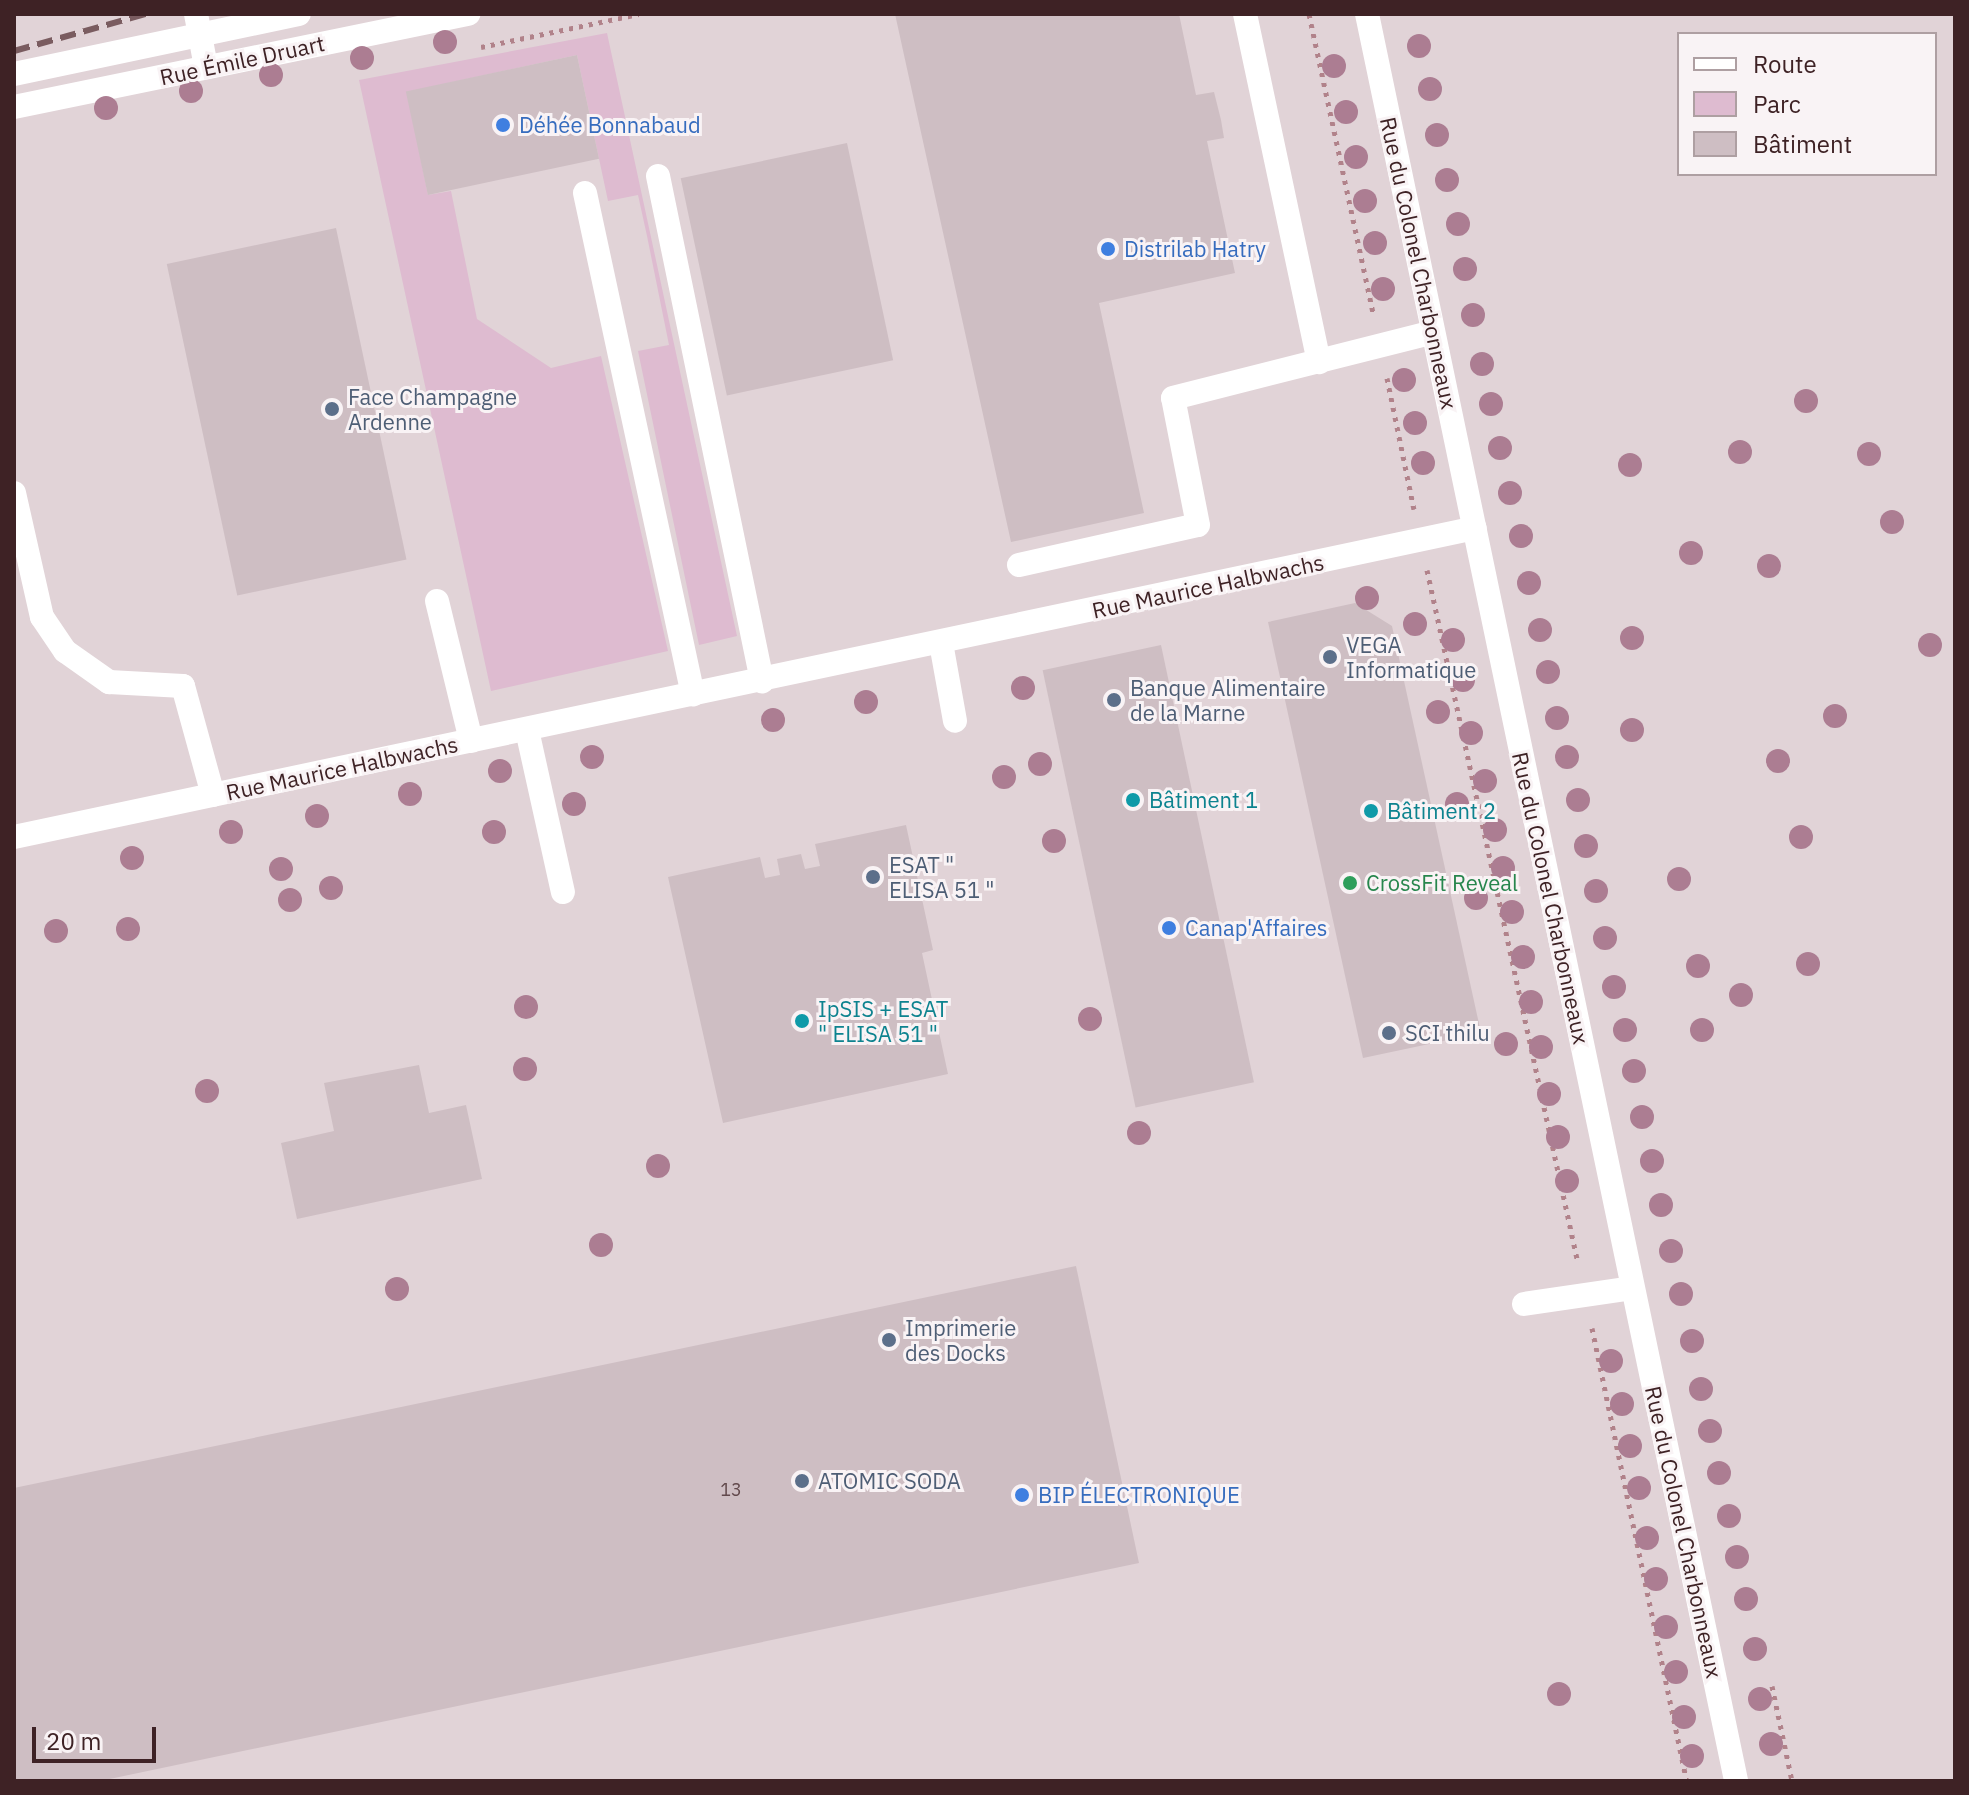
<!DOCTYPE html>
<html>
<head>
<meta charset="utf-8">
<style>
	body { margin:0 }
	#map { position:relative; width:1969px; height:1795px; overflow:hidden; background:#ede2e5; font-family:"IBM Plex Sans",sans-serif }
	div>[style] { position:absolute }
	.built>* { inset:0; background:#e1d3d7 }
	.green>* { inset:0; background:#debbd0 }
	.building>* { inset:0; background:#cebec3; transform-origin:0 0 }
	.path>* { height:5px; margin-top:-2.5px; transform-origin:0; background:repeating-linear-gradient(90deg,#b1828a 0 4px,transparent 0 10px) }
	.lane>* { height:24px; margin:-12px; padding:0 12px; transform-origin:12px; border-radius:12px; background:#fff }
	.street>* { height:24px; margin:-12px; padding:0 12px; transform-origin:12px; border-radius:12px; background:#fff }
	.rail>* { height:6px; margin-top:-3px; transform-origin:0; background:repeating-linear-gradient(90deg,#7a5c60 0 16px,transparent 0 24px) }
	.trees>* { width:24px; height:24px; margin:-12px; border-radius:50%; background:#ac7d92 }
	.dots>* { width:22px; height:22px; translate:-50% -50%; box-sizing:border-box; border:4px solid #f9f3f5; border-radius:50% }
	span { translate:-50% -50%; white-space:nowrap; text-align:center; line-height:1.15; -webkit-text-stroke:6px #f9f3f5; paint-order:stroke }
	.number-label { font-size:18px; color:#62494c }
	.number-label span { -webkit-text-stroke-width:0 }
	.street-label { font-size:22px; color:#3e2225 }
	.shop-label { font-size:22px; color:#366cbe }
	.left { translate:0 -50%; text-align:left }
	.service-label { font-size:22px; color:#4e5e75 }
	.culture-label { font-size:22px; color:#0d838f }
	.leisure-label { font-size:22px; color:#27864d }
	.frame { position:absolute; inset:0; border:16px solid #3e2225; pointer-events:none }
	.legend { position:absolute; left:1677px; top:32px; width:260px; height:144px; box-sizing:border-box; background:#f9f3f5; border:2px solid #ae9fa2; margin:0; padding:10px 14px; list-style:none; font-size:24px; color:#3e2225 }
	.legend li { display:flex; align-items:center; gap:16px; height:40px }
	.legend b { width:40px; border:2px solid #ae9fa2 }
	.scale { position:absolute; left:32px; top:1727px; width:124px; height:36px; box-sizing:border-box; border:4px solid #3e2225; border-top:0; padding-left:10px; font-size:24px; line-height:28px; white-space:nowrap; color:#3e2225; -webkit-text-stroke:6px #f9f3f5; paint-order:stroke }
</style>
</head>
<body>
<div id="map">
	<div class="built">
		<div style="clip-path:polygon(evenodd,14px 14px,1955px 14px,1955px 1781px,14px 1781px,14px 14px,1679px 34px,1935px 34px,1935px 174px,1679px 174px,1679px 34px)"></div>
	</div>
	<div class="green">
		<div style="clip-path:polygon(607px 33px,737px 636px,699px 645px,638px 351px,669px 345px,647px 236px,638px 195px,608px 201px,577px 55px,407px 92px,428px 195px,451px 191px,477px 319px,551px 368px,601px 356px,668px 651px,491px 691px,359px 80px)"></div>
	</div>
	<div class="building">
		<div style="clip-path:polygon(895px 14px,1179px 14px,1196px 95px,1214px 92px,1221px 120px,1224px 138px,1207px 141px,1235px 273px,1099px 303px,1144px 513px,1011px 542px)"></div>
		<div style="left:577px;top:55px;width:106px;height:175px;rotate:78deg"></div>
		<div style="left:847px;top:143px;width:222px;height:170px;rotate:78deg"></div>
		<div style="left:336px;top:228px;width:339px;height:173px;rotate:78deg"></div>
		<div style="clip-path:polygon(1355px 603px,1392px 626px,1481px 1033px,1363px 1058px,1268px 622px)"></div>
		<div style="left:1161px;top:645px;width:447px;height:121px;rotate:78deg"></div>
		<div style="clip-path:polygon(906px 825px,933px 950px,922px 953px,948px 1074px,723px 1123px,668px 877px,760px 857px,765px 878px,780px 875px,777px 859px,801px 854px,805px 869px,820px 866px,815px 844px)"></div>
		<div style="clip-path:polygon(419px 1065px,429px 1113px,466px 1105px,482px 1179px,297px 1219px,281px 1143px,334px 1131px,324px 1083px)"></div>
		<div style="clip-path:polygon(1076px 1266px,1139px 1563px,100px 1781px,14px 1781px,14px 1488px)"></div>
	</div>
	<div class="path">
		<div style="left:1309px;top:14px;width:306px;rotate:77.9deg"></div>
		<div style="left:481px;top:47px;width:161px;rotate:-11.8deg"></div>
		<div style="left:1387px;top:378px;width:134px;rotate:78.4deg"></div>
		<div style="left:1427px;top:570px;width:709px;rotate:77.71deg"></div>
		<div style="left:1592px;top:1328px;width:463px;rotate:78.2deg"></div>
		<div style="left:1772px;top:1686px;width:97px;rotate:78.1deg"></div>
	</div>
	<div class="lane">
		<div style="left:196px;top:14px;width:54px;rotate:79.3deg"></div>
		<div style="left:1245px;top:14px;width:356px;rotate:78deg"></div>
		<div style="left:658px;top:176px;width:516px;rotate:78.36deg"></div>
		<div style="left:585px;top:193px;width:513px;rotate:77.86deg"></div>
		<div style="left:14px;top:493px;width:127px;rotate:77.3deg"></div>
		<div style="left:42px;top:617px;width:41px;rotate:55.9deg"></div>
		<div style="left:65px;top:651px;width:54px;rotate:35.2deg"></div>
		<div style="left:109px;top:682px;width:74px;rotate:3.1deg"></div>
		<div style="left:183px;top:686px;width:113px;rotate:74.6deg"></div>
		<div style="left:1019px;top:565px;width:183px;rotate:-12.6deg"></div>
		<div style="left:1198px;top:525px;width:129px;rotate:-101.1deg"></div>
		<div style="left:1173px;top:398px;width:268px;rotate:-14.2deg"></div>
		<div style="left:437px;top:601px;width:144px;rotate:76.3deg"></div>
		<div style="left:941px;top:643px;width:79px;rotate:79.8deg"></div>
		<div style="left:527px;top:730px;width:166px;rotate:77.5deg"></div>
		<div style="left:1524px;top:1304px;width:109px;rotate:-8.4deg"></div>
	</div>
	<div class="street">
		<div style="left:1367px;top:14px;width:1805px;rotate:78.2deg"></div>
		<div style="left:14px;top:74px;width:291px;rotate:-11.9deg"></div>
		<div style="left:14px;top:107px;width:464px;rotate:-11.6deg"></div>
		<div style="left:14px;top:837px;width:1493px;rotate:-11.94deg"></div>
	</div>
	<div class="rail">
		<div style="left:14px;top:51px;width:137px;rotate:-15.7deg"></div>
	</div>
	<div class="trees">
		<div style="left:445px;top:42px"></div>
		<div style="left:1419px;top:46px"></div>
		<div style="left:362px;top:58px"></div>
		<div style="left:1334px;top:66px"></div>
		<div style="left:271px;top:75px"></div>
		<div style="left:1430px;top:89px"></div>
		<div style="left:191px;top:91px"></div>
		<div style="left:106px;top:108px"></div>
		<div style="left:1346px;top:112px"></div>
		<div style="left:1437px;top:135px"></div>
		<div style="left:1356px;top:157px"></div>
		<div style="left:1447px;top:180px"></div>
		<div style="left:1365px;top:201px"></div>
		<div style="left:1458px;top:224px"></div>
		<div style="left:1375px;top:243px"></div>
		<div style="left:1465px;top:269px"></div>
		<div style="left:1383px;top:289px"></div>
		<div style="left:1473px;top:315px"></div>
		<div style="left:1482px;top:364px"></div>
		<div style="left:1404px;top:380px"></div>
		<div style="left:1806px;top:401px"></div>
		<div style="left:1491px;top:404px"></div>
		<div style="left:1415px;top:423px"></div>
		<div style="left:1500px;top:448px"></div>
		<div style="left:1740px;top:452px"></div>
		<div style="left:1869px;top:454px"></div>
		<div style="left:1423px;top:463px"></div>
		<div style="left:1630px;top:465px"></div>
		<div style="left:1510px;top:493px"></div>
		<div style="left:1892px;top:522px"></div>
		<div style="left:1521px;top:536px"></div>
		<div style="left:1691px;top:553px"></div>
		<div style="left:1769px;top:566px"></div>
		<div style="left:1529px;top:583px"></div>
		<div style="left:1367px;top:598px"></div>
		<div style="left:1415px;top:624px"></div>
		<div style="left:1540px;top:630px"></div>
		<div style="left:1632px;top:638px"></div>
		<div style="left:1453px;top:640px"></div>
		<div style="left:1930px;top:645px"></div>
		<div style="left:1548px;top:672px"></div>
		<div style="left:1463px;top:680px"></div>
		<div style="left:1023px;top:688px"></div>
		<div style="left:866px;top:702px"></div>
		<div style="left:1438px;top:712px"></div>
		<div style="left:1835px;top:716px"></div>
		<div style="left:1557px;top:718px"></div>
		<div style="left:773px;top:720px"></div>
		<div style="left:1632px;top:730px"></div>
		<div style="left:1471px;top:733px"></div>
		<div style="left:592px;top:757px"></div>
		<div style="left:1567px;top:757px"></div>
		<div style="left:1778px;top:761px"></div>
		<div style="left:1040px;top:764px"></div>
		<div style="left:500px;top:771px"></div>
		<div style="left:1004px;top:777px"></div>
		<div style="left:1485px;top:781px"></div>
		<div style="left:410px;top:794px"></div>
		<div style="left:1578px;top:800px"></div>
		<div style="left:574px;top:804px"></div>
		<div style="left:1457px;top:804px"></div>
		<div style="left:317px;top:816px"></div>
		<div style="left:1495px;top:830px"></div>
		<div style="left:231px;top:832px"></div>
		<div style="left:494px;top:832px"></div>
		<div style="left:1801px;top:837px"></div>
		<div style="left:1054px;top:841px"></div>
		<div style="left:1586px;top:846px"></div>
		<div style="left:132px;top:858px"></div>
		<div style="left:1503px;top:868px"></div>
		<div style="left:281px;top:869px"></div>
		<div style="left:1679px;top:879px"></div>
		<div style="left:331px;top:888px"></div>
		<div style="left:1596px;top:891px"></div>
		<div style="left:1476px;top:898px"></div>
		<div style="left:290px;top:900px"></div>
		<div style="left:1512px;top:912px"></div>
		<div style="left:128px;top:929px"></div>
		<div style="left:56px;top:931px"></div>
		<div style="left:1605px;top:938px"></div>
		<div style="left:1523px;top:957px"></div>
		<div style="left:1808px;top:964px"></div>
		<div style="left:1698px;top:966px"></div>
		<div style="left:1614px;top:987px"></div>
		<div style="left:1741px;top:995px"></div>
		<div style="left:1531px;top:1002px"></div>
		<div style="left:526px;top:1007px"></div>
		<div style="left:1090px;top:1019px"></div>
		<div style="left:1625px;top:1030px"></div>
		<div style="left:1702px;top:1030px"></div>
		<div style="left:1506px;top:1044px"></div>
		<div style="left:1541px;top:1047px"></div>
		<div style="left:525px;top:1069px"></div>
		<div style="left:1634px;top:1071px"></div>
		<div style="left:207px;top:1091px"></div>
		<div style="left:1549px;top:1094px"></div>
		<div style="left:1642px;top:1117px"></div>
		<div style="left:1139px;top:1133px"></div>
		<div style="left:1558px;top:1137px"></div>
		<div style="left:1652px;top:1161px"></div>
		<div style="left:658px;top:1166px"></div>
		<div style="left:1567px;top:1181px"></div>
		<div style="left:1661px;top:1205px"></div>
		<div style="left:601px;top:1245px"></div>
		<div style="left:1671px;top:1251px"></div>
		<div style="left:397px;top:1289px"></div>
		<div style="left:1681px;top:1294px"></div>
		<div style="left:1692px;top:1341px"></div>
		<div style="left:1611px;top:1361px"></div>
		<div style="left:1701px;top:1389px"></div>
		<div style="left:1622px;top:1404px"></div>
		<div style="left:1710px;top:1431px"></div>
		<div style="left:1630px;top:1446px"></div>
		<div style="left:1719px;top:1473px"></div>
		<div style="left:1639px;top:1488px"></div>
		<div style="left:1729px;top:1516px"></div>
		<div style="left:1647px;top:1538px"></div>
		<div style="left:1737px;top:1557px"></div>
		<div style="left:1656px;top:1579px"></div>
		<div style="left:1746px;top:1599px"></div>
		<div style="left:1666px;top:1627px"></div>
		<div style="left:1755px;top:1649px"></div>
		<div style="left:1676px;top:1672px"></div>
		<div style="left:1559px;top:1694px"></div>
		<div style="left:1760px;top:1699px"></div>
		<div style="left:1684px;top:1717px"></div>
		<div style="left:1771px;top:1744px"></div>
		<div style="left:1692px;top:1756px"></div>
	</div>
	<div class="dots">
		<div style="left:503px;top:125px;background:#3f7fe0"></div>
		<div style="left:1108px;top:249px;background:#3f7fe0"></div>
		<div style="left:332px;top:409px;background:#5c6f8a"></div>
		<div style="left:1330px;top:657px;background:#5c6f8a"></div>
		<div style="left:1114px;top:700px;background:#5c6f8a"></div>
		<div style="left:1133px;top:800px;background:#0f9aa8"></div>
		<div style="left:1371px;top:811px;background:#0f9aa8"></div>
		<div style="left:873px;top:877px;background:#5c6f8a"></div>
		<div style="left:1350px;top:883px;background:#2e9e5b"></div>
		<div style="left:1169px;top:928px;background:#3f7fe0"></div>
		<div style="left:802px;top:1021px;background:#0f9aa8"></div>
		<div style="left:1389px;top:1033px;background:#5c6f8a"></div>
		<div style="left:889px;top:1340px;background:#5c6f8a"></div>
		<div style="left:802px;top:1481px;background:#5c6f8a"></div>
		<div style="left:1022px;top:1495px;background:#3f7fe0"></div>
	</div>
	<div class="number-label">
		<span style="left:731px;top:1490px">13</span>
	</div>
	<div class="street-label">
		<span style="left:242px;top:60px;rotate:-12deg">Rue Émile Druart</span>
		<span style="left:1419px;top:263px;rotate:78deg">Rue du Colonel Charbonneaux</span>
		<span style="left:1208px;top:586px;rotate:-12deg">Rue Maurice Halbwachs</span>
		<span style="left:342px;top:768px;rotate:-12deg">Rue Maurice Halbwachs</span>
		<span style="left:1551px;top:898px;rotate:78deg">Rue du Colonel Charbonneaux</span>
		<span style="left:1684px;top:1532px;rotate:78deg">Rue du Colonel Charbonneaux</span>
	</div>
	<div class="shop-label">
		<span class="left" style="left:519px;top:125px">Déhée Bonnabaud</span>
		<span class="left" style="left:1124px;top:249px">Distrilab Hatry</span>
		<span class="left" style="left:1185px;top:928px">Canap'Affaires</span>
		<span class="left" style="left:1038px;top:1495px">BIP ÉLECTRONIQUE</span>
	</div>
	<div class="service-label">
		<span class="left" style="left:348px;top:409px">Face Champagne<br>Ardenne</span>
		<span class="left" style="left:1346px;top:657px">VEGA<br>Informatique</span>
		<span class="left" style="left:1130px;top:700px">Banque Alimentaire<br>de la Marne</span>
		<span class="left" style="left:889px;top:877px">ESAT "<br>ELISA 51 "</span>
		<span class="left" style="left:1405px;top:1033px">SCI thilu</span>
		<span class="left" style="left:905px;top:1340px">Imprimerie<br>des Docks</span>
		<span class="left" style="left:818px;top:1481px">ATOMIC SODA</span>
	</div>
	<div class="culture-label">
		<span class="left" style="left:1149px;top:800px">Bâtiment 1</span>
		<span class="left" style="left:1387px;top:811px">Bâtiment 2</span>
		<span class="left" style="left:818px;top:1021px">IpSIS + ESAT<br>" ELISA 51 "</span>
	</div>
	<div class="leisure-label">
		<span class="left" style="left:1366px;top:883px">CrossFit Reveal</span>
	</div>
	<div class="frame"></div>
	<ul class="legend">
	<li><b style="height:10px;background:#fff"></b>Route</li>
	<li><b style="height:22px;background:#debbd0"></b>Parc</li>
	<li><b style="height:22px;background:#cebec3"></b>Bâtiment</li>
	</ul>
	<div class="scale">20 m</div>
</div>
</body>
</html>
